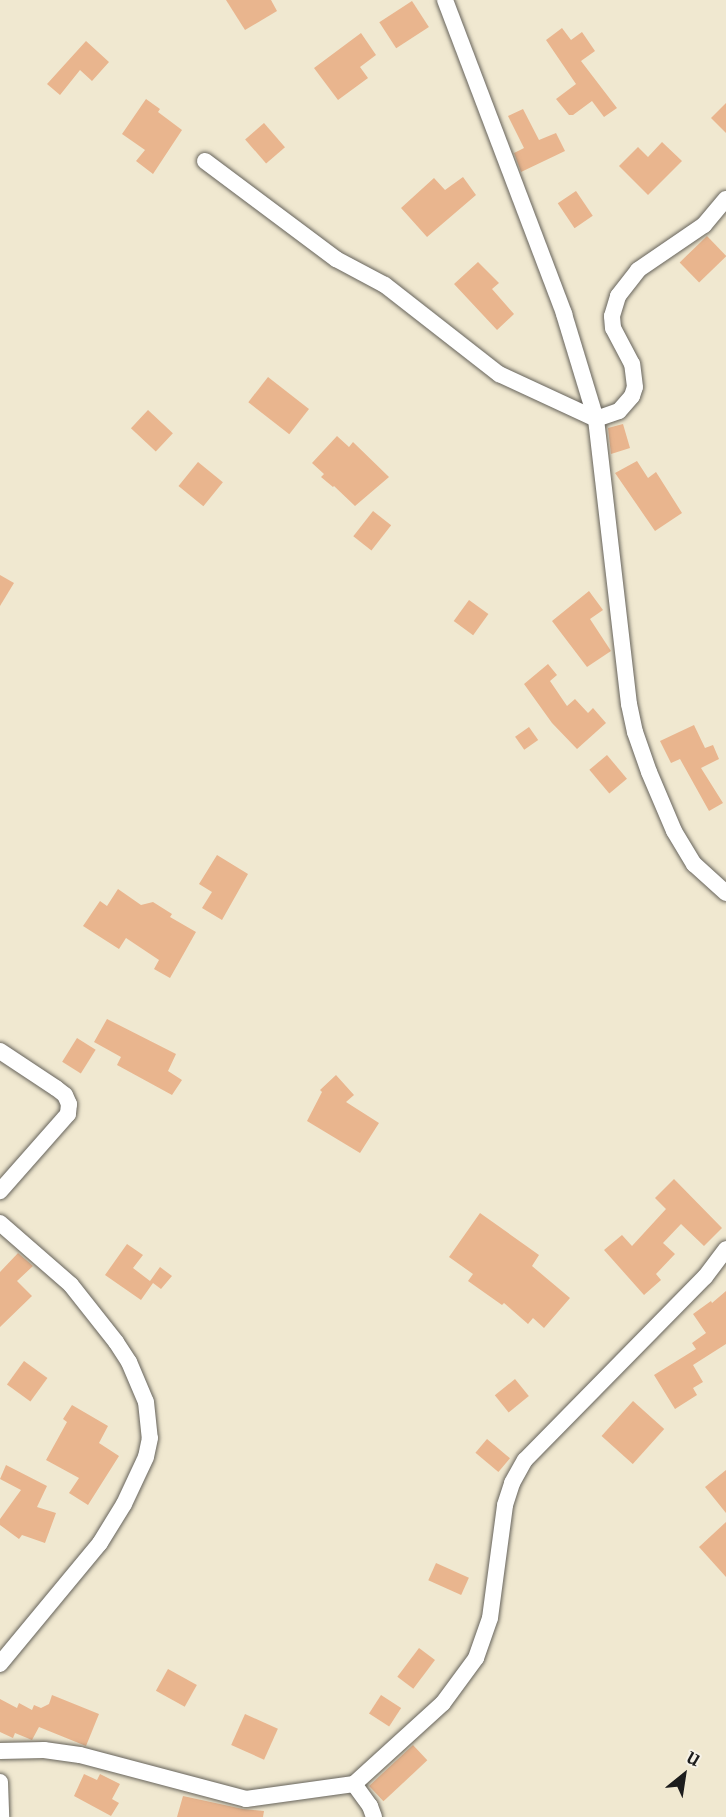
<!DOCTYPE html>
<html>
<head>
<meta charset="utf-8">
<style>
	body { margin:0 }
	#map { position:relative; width:726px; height:1817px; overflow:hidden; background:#f0e8d0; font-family:"IM FELL French Canon",serif }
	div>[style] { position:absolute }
	.building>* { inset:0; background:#e9b58e; transform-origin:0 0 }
	.roads { filter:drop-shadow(0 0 2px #66635b) drop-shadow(0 0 2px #66635b) }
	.street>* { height:16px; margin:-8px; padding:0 8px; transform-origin:8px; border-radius:8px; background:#fff }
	span { translate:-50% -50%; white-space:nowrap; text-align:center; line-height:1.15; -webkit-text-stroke:5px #f7f3e8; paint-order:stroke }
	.north { position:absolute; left:654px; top:1745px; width:60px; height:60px; -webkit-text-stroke:4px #f7f3e8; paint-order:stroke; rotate:30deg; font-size:16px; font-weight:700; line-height:24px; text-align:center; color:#1c1c1c }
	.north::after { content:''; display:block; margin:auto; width:21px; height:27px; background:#1c1c1c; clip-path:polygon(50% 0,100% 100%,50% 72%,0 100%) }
</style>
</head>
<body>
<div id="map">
	<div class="building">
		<div style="clip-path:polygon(226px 0,271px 0,277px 11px,245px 30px)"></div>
		<div style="left:412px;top:1px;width:31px;height:39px;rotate:57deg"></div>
		<div style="clip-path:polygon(562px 28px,571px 40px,582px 32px,595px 51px,581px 61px,617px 108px,604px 117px,592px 101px,573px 115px,569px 115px,556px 99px,576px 84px,546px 40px)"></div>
		<div style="clip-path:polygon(361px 33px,376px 55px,360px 67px,368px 78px,338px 100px,314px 68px)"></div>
		<div style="clip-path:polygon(86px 41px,109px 62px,92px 81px,80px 70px,60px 95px,47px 84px)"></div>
		<div style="clip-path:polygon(146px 99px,160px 109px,158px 112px,182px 130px,153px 174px,136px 161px,145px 150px,122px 134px)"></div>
		<div style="clip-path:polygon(726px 103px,726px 133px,711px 118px)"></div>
		<div style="clip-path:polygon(523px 109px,539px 140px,556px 133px,565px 151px,521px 172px,514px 153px,524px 148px,508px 116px)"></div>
		<div style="left:264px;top:123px;width:32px;height:25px;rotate:49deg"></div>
		<div style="clip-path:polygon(662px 142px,682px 161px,648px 195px,619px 166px,638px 147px,648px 157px)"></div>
		<div style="clip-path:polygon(463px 177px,476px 195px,427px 237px,401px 208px,434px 178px,445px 190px)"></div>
		<div style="left:576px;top:191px;width:30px;height:22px;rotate:56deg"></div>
		<div style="left:707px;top:236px;width:28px;height:38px;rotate:46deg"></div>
		<div style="clip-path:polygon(478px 262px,499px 283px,492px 289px,514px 314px,497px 330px,454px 284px)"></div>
		<div style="left:268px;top:377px;width:52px;height:32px;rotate:38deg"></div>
		<div style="left:148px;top:410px;width:34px;height:25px;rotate:43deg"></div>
		<div style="clip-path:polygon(623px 424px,630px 448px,611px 454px,608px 428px)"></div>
		<div style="clip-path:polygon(337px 436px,349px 447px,353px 442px,389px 477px,355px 506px,334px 486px,333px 487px,321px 477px,324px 474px,312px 463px)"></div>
		<div style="clip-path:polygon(637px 461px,648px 478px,656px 472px,682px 513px,655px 531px,615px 473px)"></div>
		<div style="left:198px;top:462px;width:32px;height:31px;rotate:39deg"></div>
		<div style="left:373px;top:511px;width:23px;height:32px;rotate:38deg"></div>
		<div style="clip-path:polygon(0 575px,14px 583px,0 606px)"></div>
		<div style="clip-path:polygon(589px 591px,603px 610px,590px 619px,611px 651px,587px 667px,552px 621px)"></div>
		<div style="left:469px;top:600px;width:24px;height:26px;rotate:36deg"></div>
		<div style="clip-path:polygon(548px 664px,557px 675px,550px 681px,567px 706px,575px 699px,588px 713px,593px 708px,606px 723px,577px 749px,552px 723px,524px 684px)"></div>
		<div style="clip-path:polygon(694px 725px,705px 748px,713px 745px,719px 759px,701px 768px,723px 803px,709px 811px,680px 759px,671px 763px,660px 741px)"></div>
		<div style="left:529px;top:727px;width:16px;height:17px;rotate:55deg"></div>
		<div style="left:607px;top:755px;width:31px;height:23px;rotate:50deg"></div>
		<div style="clip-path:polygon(217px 855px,248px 874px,222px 920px,202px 908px,212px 892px,199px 884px)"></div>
		<div style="clip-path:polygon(118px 889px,141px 905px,153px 902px,172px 914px,170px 917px,196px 932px,170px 978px,154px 969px,159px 960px,126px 938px,119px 949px,83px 926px,100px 901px,107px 906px)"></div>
		<div style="clip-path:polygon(107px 1019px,176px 1054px,168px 1071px,182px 1080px,172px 1095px,117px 1065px,121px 1057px,94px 1042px)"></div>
		<div style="left:77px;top:1038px;width:22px;height:28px;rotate:32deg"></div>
		<div style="clip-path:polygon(336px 1075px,354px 1095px,346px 1102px,379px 1123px,360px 1153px,307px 1121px,322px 1092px,320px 1090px)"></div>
		<div style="clip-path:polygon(674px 1179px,722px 1228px,704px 1246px,681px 1224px,663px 1243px,675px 1254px,656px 1274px,661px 1280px,644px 1295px,604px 1250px,622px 1235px,632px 1246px,666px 1209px,655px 1198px)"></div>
		<div style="clip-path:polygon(480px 1213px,539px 1255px,532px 1266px,570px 1298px,544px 1328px,533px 1318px,528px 1324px,504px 1303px,502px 1305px,468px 1281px,473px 1274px,449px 1257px)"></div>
		<div style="clip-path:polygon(127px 1244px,143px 1255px,133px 1268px,150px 1281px,160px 1267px,172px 1276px,161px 1289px,153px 1283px,141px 1300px,105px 1275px)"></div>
		<div style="clip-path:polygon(18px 1253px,33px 1266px,17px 1281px,32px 1296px,0 1327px,0 1272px)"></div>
		<div style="clip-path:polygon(726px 1291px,726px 1344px,693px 1365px,703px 1382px,693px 1388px,697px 1395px,675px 1409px,654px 1375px,696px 1349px,692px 1343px,706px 1333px,693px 1314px,711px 1301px,712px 1303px)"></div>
		<div style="left:24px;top:1361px;width:29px;height:29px;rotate:36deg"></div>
		<div style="left:515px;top:1379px;width:22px;height:26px;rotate:51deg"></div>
		<div style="left:633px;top:1401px;width:42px;height:47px;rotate:42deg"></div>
		<div style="clip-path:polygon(72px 1405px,108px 1426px,99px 1443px,119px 1456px,88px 1505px,69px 1493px,79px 1478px,46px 1460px,67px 1422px,63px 1419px)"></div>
		<div style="left:487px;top:1439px;width:30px;height:18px;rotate:40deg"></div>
		<div style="clip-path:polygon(6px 1465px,47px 1486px,37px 1507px,56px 1513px,45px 1543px,22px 1535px,19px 1539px,0 1525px,0 1519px,21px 1490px,0 1479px)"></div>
		<div style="clip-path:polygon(726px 1470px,726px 1513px,705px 1487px)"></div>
		<div style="clip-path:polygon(726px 1522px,726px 1577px,699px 1547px)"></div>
		<div style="left:436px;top:1563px;width:36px;height:19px;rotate:24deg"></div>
		<div style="left:419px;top:1648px;width:20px;height:36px;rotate:37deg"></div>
		<div style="left:168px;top:1669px;width:33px;height:25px;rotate:29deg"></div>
		<div style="clip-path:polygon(52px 1695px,99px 1714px,86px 1746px,39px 1727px,32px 1740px,15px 1733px,13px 1738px,0 1732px,0 1699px,17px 1708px,19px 1703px,32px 1710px,34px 1705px,41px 1708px,49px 1704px)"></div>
		<div style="left:381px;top:1695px;width:24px;height:22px;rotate:33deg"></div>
		<div style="left:245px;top:1714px;width:36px;height:34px;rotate:24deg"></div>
		<div style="left:413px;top:1745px;width:21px;height:60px;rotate:47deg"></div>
		<div style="clip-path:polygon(84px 1774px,97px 1780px,100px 1774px,120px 1784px,112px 1799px,119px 1803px,111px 1816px,74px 1796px)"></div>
		<div style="clip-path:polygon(183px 1796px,243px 1809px,264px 1811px,263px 1817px,177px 1817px)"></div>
	</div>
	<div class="roads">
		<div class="street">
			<div style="left:445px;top:0;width:336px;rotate:69.2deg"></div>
			<div style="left:564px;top:314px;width:110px;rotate:73.1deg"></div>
			<div style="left:596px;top:419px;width:287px;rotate:83.4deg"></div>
			<div style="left:629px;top:704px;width:29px;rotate:78deg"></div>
			<div style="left:635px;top:732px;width:42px;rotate:70.7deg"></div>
			<div style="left:649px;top:772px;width:64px;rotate:67deg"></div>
			<div style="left:674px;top:831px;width:39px;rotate:59deg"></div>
			<div style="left:694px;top:864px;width:43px;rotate:42.2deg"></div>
			<div style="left:205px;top:161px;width:164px;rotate:36.8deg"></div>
			<div style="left:336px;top:259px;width:55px;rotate:28deg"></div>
			<div style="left:385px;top:285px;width:145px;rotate:38deg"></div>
			<div style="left:499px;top:374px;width:107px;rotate:24.9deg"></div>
			<div style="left:596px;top:419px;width:24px;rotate:-19deg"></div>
			<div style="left:619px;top:411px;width:20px;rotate:-49deg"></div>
			<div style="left:632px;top:396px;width:9px;rotate:-72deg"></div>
			<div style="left:635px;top:387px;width:23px;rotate:-97deg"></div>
			<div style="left:632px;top:364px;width:41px;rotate:-117.8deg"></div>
			<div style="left:613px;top:328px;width:12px;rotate:-95deg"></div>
			<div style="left:612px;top:316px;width:21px;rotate:-73deg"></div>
			<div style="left:618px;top:296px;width:33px;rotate:-52deg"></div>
			<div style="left:638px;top:270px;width:80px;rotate:-34.3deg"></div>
			<div style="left:704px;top:225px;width:34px;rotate:-50deg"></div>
			<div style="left:0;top:1051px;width:67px;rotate:33.5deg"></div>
			<div style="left:56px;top:1088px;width:11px;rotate:38deg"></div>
			<div style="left:65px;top:1095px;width:10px;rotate:66deg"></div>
			<div style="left:69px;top:1104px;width:10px;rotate:96deg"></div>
			<div style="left:68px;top:1114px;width:103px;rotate:131.4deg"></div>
			<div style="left:0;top:1223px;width:94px;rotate:41.1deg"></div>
			<div style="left:71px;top:1285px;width:73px;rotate:51.7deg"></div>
			<div style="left:116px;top:1342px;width:24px;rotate:57deg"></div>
			<div style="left:129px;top:1362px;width:43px;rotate:67deg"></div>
			<div style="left:146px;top:1402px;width:36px;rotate:84deg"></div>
			<div style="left:150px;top:1438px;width:19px;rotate:102deg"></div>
			<div style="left:146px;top:1457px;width:52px;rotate:115.1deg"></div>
			<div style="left:124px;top:1504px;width:46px;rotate:121.6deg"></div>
			<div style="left:100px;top:1543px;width:157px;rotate:129.6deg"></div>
			<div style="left:0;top:1751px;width:44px;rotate:-1.3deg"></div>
			<div style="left:44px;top:1750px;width:36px;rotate:8deg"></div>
			<div style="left:80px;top:1755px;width:172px;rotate:14.8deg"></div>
			<div style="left:246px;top:1799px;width:109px;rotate:-7.9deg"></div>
			<div style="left:354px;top:1784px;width:27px;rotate:54deg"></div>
			<div style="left:370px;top:1806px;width:12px;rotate:70deg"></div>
			<div style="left:0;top:1782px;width:35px;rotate:88deg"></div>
			<div style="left:354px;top:1784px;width:120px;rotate:-42.3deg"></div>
			<div style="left:443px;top:1703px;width:56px;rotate:-53.7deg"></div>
			<div style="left:476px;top:1658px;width:42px;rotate:-70.7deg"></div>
			<div style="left:490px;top:1618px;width:114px;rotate:-82.4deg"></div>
			<div style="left:505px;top:1505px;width:23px;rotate:-72deg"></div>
			<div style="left:512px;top:1483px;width:26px;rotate:-61deg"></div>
			<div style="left:525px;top:1460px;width:257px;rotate:-45.5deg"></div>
			<div style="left:705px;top:1277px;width:35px;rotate:-53deg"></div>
		</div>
	</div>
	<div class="north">U</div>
</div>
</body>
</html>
